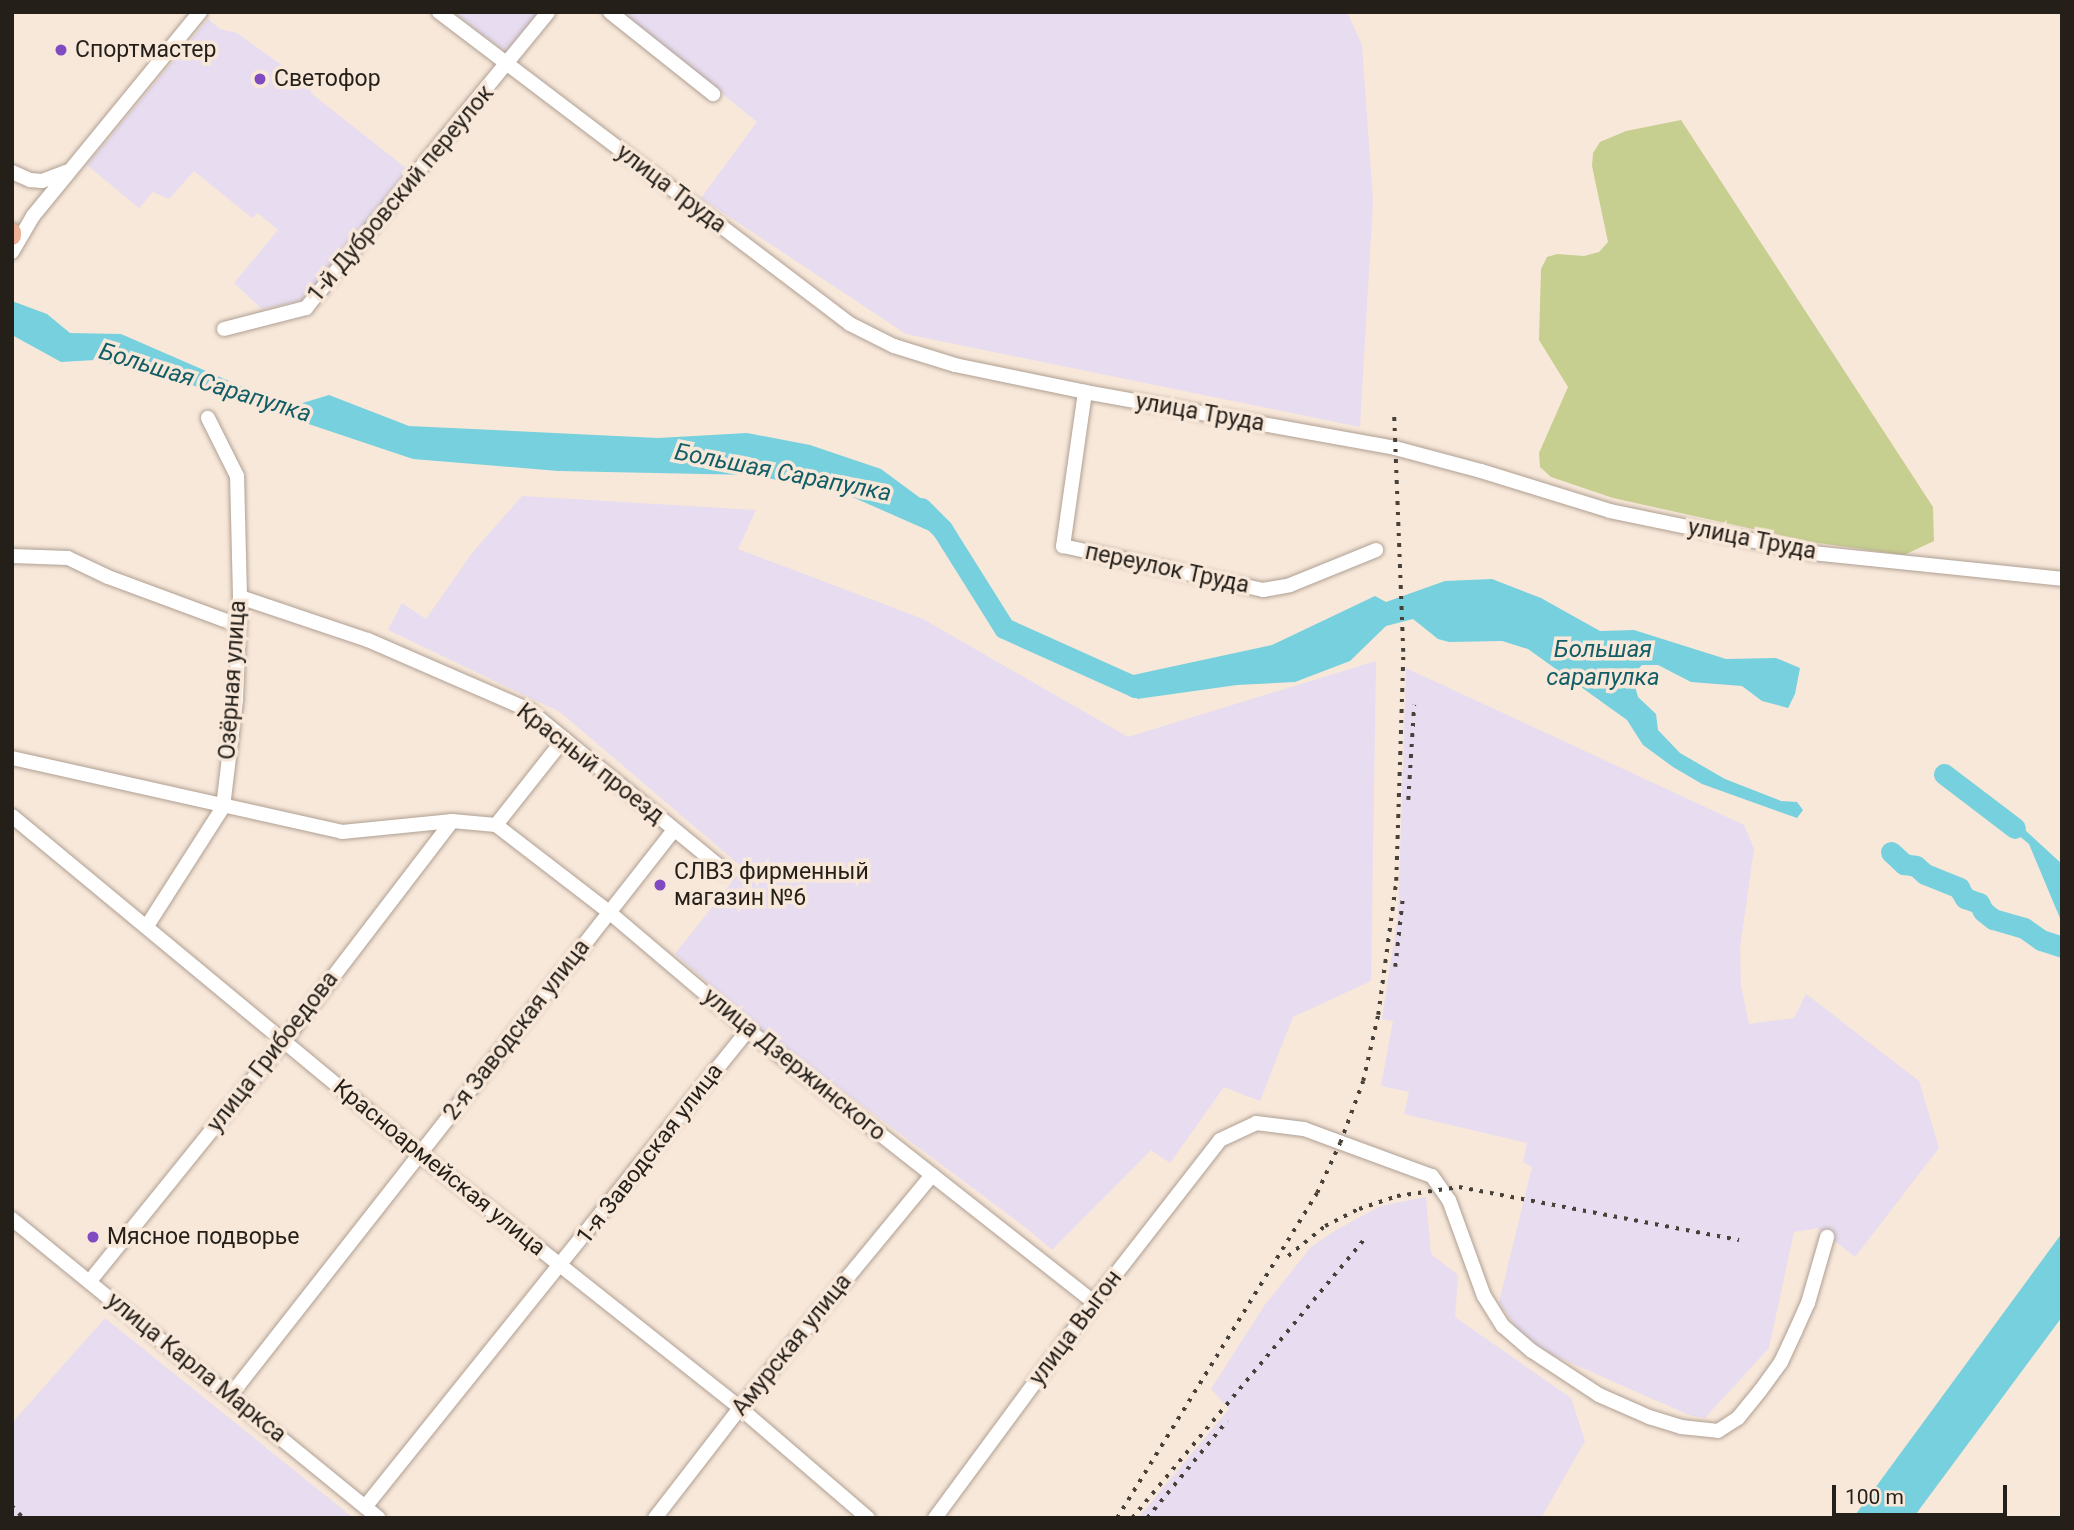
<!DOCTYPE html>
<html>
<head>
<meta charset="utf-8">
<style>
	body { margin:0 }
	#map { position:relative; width:2074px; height:1530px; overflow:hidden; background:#f8e8da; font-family:Roboto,sans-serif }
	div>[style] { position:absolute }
	.industrial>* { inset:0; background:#e7dcf0 }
	.green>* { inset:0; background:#c7cf90 }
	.water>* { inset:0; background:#77d0dd }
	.river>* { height:21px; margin:-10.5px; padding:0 10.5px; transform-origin:10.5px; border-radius:10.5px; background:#77d0dd }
	.roads { filter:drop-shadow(0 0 2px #afa093) drop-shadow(0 0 2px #afa093) }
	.minor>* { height:14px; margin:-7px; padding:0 7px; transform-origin:7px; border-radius:7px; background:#fff }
	.major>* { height:18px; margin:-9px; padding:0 9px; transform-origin:9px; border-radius:9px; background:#eeb299 }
	.rail>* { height:3.5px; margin-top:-1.75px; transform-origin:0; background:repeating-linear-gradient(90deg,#48413a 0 3.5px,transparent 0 10.5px) }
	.dots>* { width:19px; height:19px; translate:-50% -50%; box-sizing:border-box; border:4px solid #f8e8da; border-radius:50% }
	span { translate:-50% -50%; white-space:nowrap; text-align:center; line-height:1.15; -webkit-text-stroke:7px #f8e8da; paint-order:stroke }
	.poi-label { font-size:23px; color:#241f19 }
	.left { translate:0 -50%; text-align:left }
	.street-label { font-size:23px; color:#241f19 }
	.water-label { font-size:24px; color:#115e67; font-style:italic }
	.frame { position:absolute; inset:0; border:14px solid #241f19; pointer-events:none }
	.scale { position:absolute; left:1832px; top:1485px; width:175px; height:32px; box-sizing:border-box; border:4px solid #241f19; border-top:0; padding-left:9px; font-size:21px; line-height:24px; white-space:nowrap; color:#241f19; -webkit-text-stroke:5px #f8e8da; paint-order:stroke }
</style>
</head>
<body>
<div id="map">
	<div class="industrial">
		<div style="clip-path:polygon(453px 12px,546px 12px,511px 56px)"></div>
		<div style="clip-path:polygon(622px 12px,1347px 12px,1362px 45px,1373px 201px,1360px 427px,906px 334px,701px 198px,757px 122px)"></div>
		<div style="clip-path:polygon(208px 19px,220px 29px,237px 33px,307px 83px,312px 94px,411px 172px,302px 301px,262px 309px,234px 283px,278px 230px,258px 213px,252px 218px,194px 171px,169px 199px,153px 192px,139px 208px,87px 165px)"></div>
		<div style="clip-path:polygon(522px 496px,756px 510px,738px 549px,923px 619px,1128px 737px,1376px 661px,1371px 981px,1293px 1017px,1260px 1101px,1224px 1087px,1170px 1163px,1151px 1150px,1052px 1250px,1025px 1227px,767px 1034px,675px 954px,743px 868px,560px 712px,388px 630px,402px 603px,426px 619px,472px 553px)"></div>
		<div style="clip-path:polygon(1406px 668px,1744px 825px,1754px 849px,1740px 948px,1741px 985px,1749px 1024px,1794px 1018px,1806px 994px,1919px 1081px,1939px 1148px,1855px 1257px,1831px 1238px,1823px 1235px,1818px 1228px,1794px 1232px,1769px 1348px,1705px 1418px,1689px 1415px,1553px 1355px,1521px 1335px,1499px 1302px,1532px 1167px,1523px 1162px,1527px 1143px,1404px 1114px,1409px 1092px,1381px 1086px,1393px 1021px,1382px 1019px,1398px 915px)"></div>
		<div style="clip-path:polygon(1426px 1197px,1431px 1254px,1458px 1275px,1455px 1317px,1571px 1398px,1585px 1441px,1541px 1518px,1138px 1518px,1229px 1409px,1211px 1389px,1264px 1306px,1311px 1247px,1336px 1230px,1381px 1206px)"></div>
		<div style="clip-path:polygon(105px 1318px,351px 1516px,350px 1518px,12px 1518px,12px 1423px)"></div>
	</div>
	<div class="green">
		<div style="clip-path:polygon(1681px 120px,1933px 507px,1934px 541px,1904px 555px,1811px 542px,1613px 498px,1551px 477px,1540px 467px,1539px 453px,1568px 387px,1539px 340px,1541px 269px,1547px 257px,1557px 254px,1584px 256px,1599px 252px,1608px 242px,1592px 166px,1593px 153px,1600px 142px,1626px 131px)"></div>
	</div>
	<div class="water">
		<div style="clip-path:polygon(12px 301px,47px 314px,70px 333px,121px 334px,289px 407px,329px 395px,409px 426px,658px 438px,747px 433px,810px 445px,881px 469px,927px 503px,944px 527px,934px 533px,841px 492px,752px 475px,558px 471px,413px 459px,168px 377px,95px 360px,61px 362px,12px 335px)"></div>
		<div style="clip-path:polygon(1492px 579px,1541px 598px,1600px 631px,1634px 630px,1726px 659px,1776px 658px,1800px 668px,1795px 694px,1788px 708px,1762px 701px,1742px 686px,1691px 682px,1658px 665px,1642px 665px,1632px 676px,1638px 697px,1656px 714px,1658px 730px,1680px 753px,1725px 779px,1781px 801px,1797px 802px,1803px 810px,1797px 818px,1702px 784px,1673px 767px,1643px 745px,1627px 720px,1528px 649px,1502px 641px,1449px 642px,1438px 639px,1413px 619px,1386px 626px,1350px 661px,1295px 682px,1237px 685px,1137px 699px,1133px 675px,1272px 645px,1375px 596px,1386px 602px,1445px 581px)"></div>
		<div style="clip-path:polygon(1992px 806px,2025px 830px,2062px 864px,2062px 923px,2029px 844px,1991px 813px)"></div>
		<div style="clip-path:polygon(2021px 923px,2028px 925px,2039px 935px,2062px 942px,2062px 952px,2043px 946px,2026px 934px)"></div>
		<div style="clip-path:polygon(2062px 1233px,2062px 1317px,1913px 1518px,1853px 1518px)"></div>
	</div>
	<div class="river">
		<div style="left:921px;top:508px;width:30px;rotate:45deg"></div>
		<div style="left:942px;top:529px;width:117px;rotate:57.9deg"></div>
		<div style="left:1004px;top:628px;width:144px;rotate:24.2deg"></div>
		<div style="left:1135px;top:687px;width:28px;rotate:-13deg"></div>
		<div style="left:1944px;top:774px;width:89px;rotate:37.3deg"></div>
		<div style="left:1891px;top:852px;width:18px;rotate:43deg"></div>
		<div style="left:1904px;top:864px;width:12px;rotate:9deg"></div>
		<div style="left:1916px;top:866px;width:12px;rotate:42deg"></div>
		<div style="left:1925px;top:874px;width:37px;rotate:22deg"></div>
		<div style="left:1959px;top:888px;width:12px;rotate:59deg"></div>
		<div style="left:1965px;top:898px;width:15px;rotate:20deg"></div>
		<div style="left:1979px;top:903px;width:9px;rotate:63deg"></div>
		<div style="left:1983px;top:911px;width:13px;rotate:39deg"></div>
		<div style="left:1993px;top:919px;width:32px;rotate:16deg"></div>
		<div style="left:2024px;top:928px;width:21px;rotate:35deg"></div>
		<div style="left:2041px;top:940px;width:22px;rotate:18deg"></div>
	</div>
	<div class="roads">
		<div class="minor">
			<div style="left:439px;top:12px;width:516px;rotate:37.2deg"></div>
			<div style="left:850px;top:324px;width:49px;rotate:26.6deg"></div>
			<div style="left:894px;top:346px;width:64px;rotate:17.3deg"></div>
			<div style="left:955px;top:365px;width:133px;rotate:11.7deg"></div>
			<div style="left:1085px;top:392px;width:315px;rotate:10.2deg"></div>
			<div style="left:1395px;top:448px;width:89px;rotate:15deg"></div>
			<div style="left:1481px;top:471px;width:135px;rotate:17.2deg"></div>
			<div style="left:1610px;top:511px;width:206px;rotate:11.7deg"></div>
			<div style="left:1812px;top:553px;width:251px;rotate:5.9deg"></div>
			<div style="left:610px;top:12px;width:132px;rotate:38.5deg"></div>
			<div style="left:12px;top:172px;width:20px;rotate:24deg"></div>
			<div style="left:30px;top:180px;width:12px;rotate:5deg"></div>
			<div style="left:42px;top:181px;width:26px;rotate:-21deg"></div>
			<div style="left:12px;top:252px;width:42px;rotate:-59.7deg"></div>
			<div style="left:33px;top:216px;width:264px;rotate:-50.7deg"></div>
			<div style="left:224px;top:329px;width:85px;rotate:-14.4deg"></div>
			<div style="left:306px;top:308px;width:382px;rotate:-50.7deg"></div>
			<div style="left:1085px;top:392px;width:156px;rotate:98.1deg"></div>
			<div style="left:1063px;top:546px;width:205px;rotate:12.4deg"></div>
			<div style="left:1263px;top:590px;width:27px;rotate:-10deg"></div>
			<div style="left:1290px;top:585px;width:93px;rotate:-22.1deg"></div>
			<div style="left:12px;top:556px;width:56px;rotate:2deg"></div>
			<div style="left:68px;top:558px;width:44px;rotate:25.4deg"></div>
			<div style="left:108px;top:577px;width:139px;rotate:20.3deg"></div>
			<div style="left:240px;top:597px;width:135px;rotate:18.6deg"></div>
			<div style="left:368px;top:640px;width:176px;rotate:23.5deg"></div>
			<div style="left:529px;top:710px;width:254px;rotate:39.4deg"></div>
			<div style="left:12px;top:758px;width:338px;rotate:12.6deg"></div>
			<div style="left:342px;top:832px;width:111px;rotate:-5.7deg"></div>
			<div style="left:452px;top:821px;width:44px;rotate:5.2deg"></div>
			<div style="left:12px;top:816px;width:530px;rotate:39.64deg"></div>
			<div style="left:420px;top:1154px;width:409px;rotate:38.4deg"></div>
			<div style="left:740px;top:1408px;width:169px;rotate:40.7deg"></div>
			<div style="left:496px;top:825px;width:143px;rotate:37.6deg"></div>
			<div style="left:609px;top:912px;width:182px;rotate:40.3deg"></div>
			<div style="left:748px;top:1030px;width:440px;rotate:38.2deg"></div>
			<div style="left:496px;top:825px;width:110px;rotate:-51.7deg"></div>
			<div style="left:147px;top:926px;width:141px;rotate:-57.4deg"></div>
			<div style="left:223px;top:807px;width:109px;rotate:-83.1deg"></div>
			<div style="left:236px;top:699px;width:102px;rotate:-87.8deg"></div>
			<div style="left:240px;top:597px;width:121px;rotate:-91.4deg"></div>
			<div style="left:237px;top:476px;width:65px;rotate:-116.6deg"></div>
			<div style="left:12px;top:1219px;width:473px;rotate:39.2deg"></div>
			<div style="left:90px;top:1281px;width:309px;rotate:-51.1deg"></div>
			<div style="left:284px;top:1041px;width:277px;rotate:-52.6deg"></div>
			<div style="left:230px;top:1396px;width:719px;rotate:-51.89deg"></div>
			<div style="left:365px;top:1507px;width:612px;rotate:-51.24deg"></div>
			<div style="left:655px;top:1518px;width:139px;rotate:-52.3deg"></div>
			<div style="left:740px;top:1408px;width:302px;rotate:-50.5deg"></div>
			<div style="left:935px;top:1518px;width:268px;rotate:-53.6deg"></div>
			<div style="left:1094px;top:1302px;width:205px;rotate:-52.1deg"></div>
			<div style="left:1220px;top:1140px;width:40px;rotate:-25deg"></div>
			<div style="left:1256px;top:1123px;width:48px;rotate:7.1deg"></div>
			<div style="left:1304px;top:1129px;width:136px;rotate:20.2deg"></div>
			<div style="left:1432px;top:1176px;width:29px;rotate:55deg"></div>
			<div style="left:1449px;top:1200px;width:102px;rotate:70deg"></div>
			<div style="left:1484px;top:1296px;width:36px;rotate:58deg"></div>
			<div style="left:1503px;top:1326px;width:38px;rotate:41deg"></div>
			<div style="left:1532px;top:1351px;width:80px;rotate:33.3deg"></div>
			<div style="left:1599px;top:1395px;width:55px;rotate:23.7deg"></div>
			<div style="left:1649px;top:1417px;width:34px;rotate:17deg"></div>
			<div style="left:1681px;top:1427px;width:37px;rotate:6deg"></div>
			<div style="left:1718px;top:1431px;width:24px;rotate:-33deg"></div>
			<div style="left:1738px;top:1418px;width:35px;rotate:-51deg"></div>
			<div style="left:1760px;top:1391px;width:36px;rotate:-54deg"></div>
			<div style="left:1781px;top:1362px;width:33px;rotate:-65deg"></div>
			<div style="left:1795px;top:1332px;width:32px;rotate:-66deg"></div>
			<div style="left:1808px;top:1303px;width:69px;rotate:-73.9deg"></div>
		</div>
		<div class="major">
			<div style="left:12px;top:232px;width:4px;rotate:90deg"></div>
		</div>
	</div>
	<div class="rail">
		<div style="left:1408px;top:800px;width:95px;rotate:-86.4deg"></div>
		<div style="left:1395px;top:967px;width:73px;rotate:-83.7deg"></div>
		<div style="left:1288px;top:1256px;width:48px;rotate:-39deg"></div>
		<div style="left:1325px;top:1226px;width:38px;rotate:-27deg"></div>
		<div style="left:1359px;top:1209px;width:40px;rotate:-18.9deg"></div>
		<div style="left:1397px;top:1196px;width:63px;rotate:-8.3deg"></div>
		<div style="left:1459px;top:1187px;width:285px;rotate:10.7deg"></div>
		<div style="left:12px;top:1506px;width:16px;rotate:47deg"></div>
		<div style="left:1117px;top:1518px;width:382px;rotate:-58.4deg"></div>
		<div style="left:1317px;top:1193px;width:55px;rotate:-65.3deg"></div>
		<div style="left:1340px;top:1143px;width:66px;rotate:-69.6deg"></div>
		<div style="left:1363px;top:1081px;width:68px;rotate:-77.2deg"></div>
		<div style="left:1378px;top:1015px;width:135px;rotate:-82.3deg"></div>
		<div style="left:1396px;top:881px;width:229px;rotate:-88.2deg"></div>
		<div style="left:1403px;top:652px;width:239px;rotate:-92.2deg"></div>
		<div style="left:1132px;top:1518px;width:362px;rotate:-50.2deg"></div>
		<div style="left:1147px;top:1518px;width:126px;rotate:-50.5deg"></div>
	</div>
	<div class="dots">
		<div style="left:61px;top:50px;background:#804ac1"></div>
		<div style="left:260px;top:79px;background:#804ac1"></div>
		<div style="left:660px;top:885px;background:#804ac1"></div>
		<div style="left:93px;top:1237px;background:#804ac1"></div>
	</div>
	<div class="poi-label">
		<span class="left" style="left:75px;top:50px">Спортмастер</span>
		<span class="left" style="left:274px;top:79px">Светофор</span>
		<span class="left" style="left:674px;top:885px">СЛВЗ фирменный<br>магазин №6</span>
		<span class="left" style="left:107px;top:1237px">Мясное подворье</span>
	</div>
	<div class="street-label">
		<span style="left:671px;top:189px;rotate:37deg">улица Труда</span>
		<span style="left:401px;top:194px;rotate:-50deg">1-й Дубровский переулок</span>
		<span style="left:1200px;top:413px;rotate:10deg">улица Труда</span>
		<span style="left:1752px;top:540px;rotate:11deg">улица Труда</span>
		<span style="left:1167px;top:569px;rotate:12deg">переулок Труда</span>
		<span style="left:233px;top:680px;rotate:-86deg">Озёрная улица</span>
		<span style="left:590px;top:764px;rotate:38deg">Красный проезд</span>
		<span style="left:517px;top:1030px;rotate:-52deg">2-я Заводская улица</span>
		<span style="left:273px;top:1052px;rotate:-52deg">улица Грибоедова</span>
		<span style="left:794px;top:1065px;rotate:39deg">улица Дзержинского</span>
		<span style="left:650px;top:1154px;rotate:-52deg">1-я Заводская улица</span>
		<span style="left:439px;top:1168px;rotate:39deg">Красноармейская улица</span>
		<span style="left:1076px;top:1328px;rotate:-53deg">улица Выгон</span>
		<span style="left:792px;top:1345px;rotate:-51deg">Амурская улица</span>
		<span style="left:196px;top:1368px;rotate:39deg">улица Карла Маркса</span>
	</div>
	<div class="water-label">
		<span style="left:205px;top:383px;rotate:17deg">Большая Сарапулка</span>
		<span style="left:783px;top:473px;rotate:11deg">Большая Сарапулка</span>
		<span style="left:1603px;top:664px">Большая<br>сарапулка</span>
	</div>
	<div class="frame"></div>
	<div class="scale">100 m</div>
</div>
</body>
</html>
